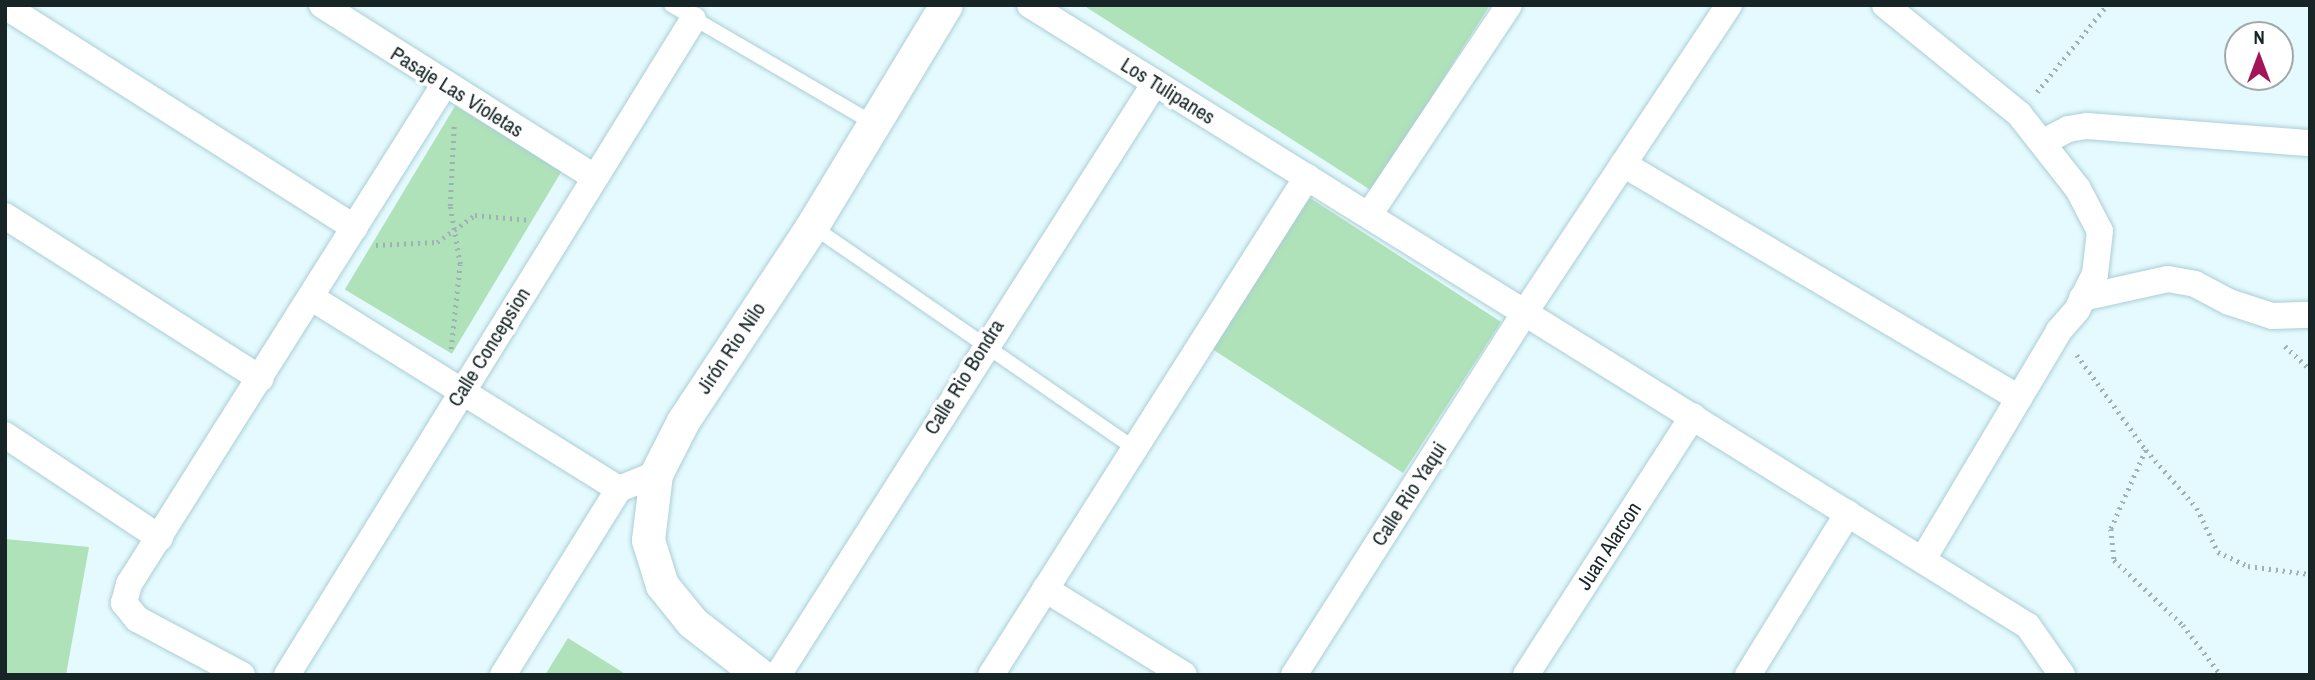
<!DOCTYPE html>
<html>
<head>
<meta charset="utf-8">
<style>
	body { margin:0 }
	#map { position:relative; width:2315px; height:680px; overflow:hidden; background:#e4fafe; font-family:"Archivo Narrow",sans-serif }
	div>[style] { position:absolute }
	.green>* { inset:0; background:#afe2b9; transform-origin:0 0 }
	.path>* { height:4.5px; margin-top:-2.25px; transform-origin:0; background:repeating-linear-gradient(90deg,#9eb2b5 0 2px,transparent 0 7px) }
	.roads { filter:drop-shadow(0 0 2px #abced5) drop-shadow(0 0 2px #abced5) }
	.service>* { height:14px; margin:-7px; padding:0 7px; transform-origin:7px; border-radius:7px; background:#fff }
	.minor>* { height:26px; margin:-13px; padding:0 13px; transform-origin:13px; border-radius:13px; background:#fff }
	.tertiary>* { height:33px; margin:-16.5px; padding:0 16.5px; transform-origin:16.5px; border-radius:16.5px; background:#fff }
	span { translate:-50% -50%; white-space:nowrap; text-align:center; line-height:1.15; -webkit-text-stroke:7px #fff; paint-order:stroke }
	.street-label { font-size:21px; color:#172527 }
	.frame { position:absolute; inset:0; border:7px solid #172527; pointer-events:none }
	.north { position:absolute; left:2224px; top:21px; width:70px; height:70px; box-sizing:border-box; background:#fff; border:2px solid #a2a8a9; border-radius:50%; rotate:0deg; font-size:19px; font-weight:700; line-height:28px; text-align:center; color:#172527 }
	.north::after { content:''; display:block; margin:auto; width:24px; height:32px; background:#a31459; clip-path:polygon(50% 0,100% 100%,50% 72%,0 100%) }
</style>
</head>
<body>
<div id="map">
	<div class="green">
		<div style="clip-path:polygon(1083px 5px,1490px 5px,1372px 191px)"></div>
		<div style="left:455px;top:106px;width:125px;height:214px;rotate:31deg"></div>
		<div style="left:1304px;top:194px;width:235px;height:180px;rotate:33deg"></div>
		<div style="clip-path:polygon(5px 539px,89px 547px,66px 675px,5px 675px)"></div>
		<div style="clip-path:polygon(568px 638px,627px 675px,545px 675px)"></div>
	</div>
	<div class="path">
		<div style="left:2037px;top:92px;width:112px;rotate:-51.2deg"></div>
		<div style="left:376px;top:245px;width:61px;rotate:-2.8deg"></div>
		<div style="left:437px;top:242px;width:47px;rotate:-35.4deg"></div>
		<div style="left:475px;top:215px;width:55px;rotate:5.2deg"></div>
		<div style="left:2285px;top:346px;width:34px;rotate:43deg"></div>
		<div style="left:451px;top:349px;width:85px;rotate:-84deg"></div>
		<div style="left:460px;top:264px;width:59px;rotate:-99.8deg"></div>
		<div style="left:450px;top:206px;width:81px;rotate:-87.2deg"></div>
		<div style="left:2077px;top:355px;width:117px;rotate:54deg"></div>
		<div style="left:2146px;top:450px;width:77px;rotate:48.7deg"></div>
		<div style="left:2197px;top:508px;width:49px;rotate:64.5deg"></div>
		<div style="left:2218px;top:552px;width:33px;rotate:25deg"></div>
		<div style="left:2248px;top:566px;width:63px;rotate:7.4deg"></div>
		<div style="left:2146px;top:450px;width:86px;rotate:113.9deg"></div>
		<div style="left:2111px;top:529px;width:31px;rotate:84deg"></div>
		<div style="left:2114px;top:560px;width:95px;rotate:43.3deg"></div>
		<div style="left:2183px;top:625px;width:63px;rotate:52.8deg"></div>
	</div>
	<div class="roads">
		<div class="service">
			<div style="left:671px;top:5px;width:236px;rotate:30.3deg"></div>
			<div style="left:812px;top:226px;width:391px;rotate:34.6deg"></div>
		</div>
		<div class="minor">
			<div style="left:322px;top:5px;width:322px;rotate:32.3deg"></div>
			<div style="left:1030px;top:5px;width:1175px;rotate:31.89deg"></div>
			<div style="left:2028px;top:626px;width:60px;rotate:55.2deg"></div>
			<div style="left:1885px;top:5px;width:173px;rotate:39.1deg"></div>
			<div style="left:2019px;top:114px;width:95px;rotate:51.8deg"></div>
			<div style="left:2078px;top:189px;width:47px;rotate:62.4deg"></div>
			<div style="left:2100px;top:231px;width:43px;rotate:96.6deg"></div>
			<div style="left:2095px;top:274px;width:40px;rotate:116.6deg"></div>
			<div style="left:2077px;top:310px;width:28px;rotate:131deg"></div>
			<div style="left:2059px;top:331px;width:265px;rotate:120.8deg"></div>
			<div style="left:5px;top:6px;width:414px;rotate:32.4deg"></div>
			<div style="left:2043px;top:142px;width:28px;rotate:-27deg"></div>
			<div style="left:2068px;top:129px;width:19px;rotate:-9deg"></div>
			<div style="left:2087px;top:126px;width:224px;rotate:4.4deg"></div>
			<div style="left:1623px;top:164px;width:460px;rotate:30.6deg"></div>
			<div style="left:1369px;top:215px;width:252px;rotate:-56.3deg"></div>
			<div style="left:5px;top:216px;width:303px;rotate:32.5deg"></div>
			<div style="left:312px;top:298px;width:362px;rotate:31.9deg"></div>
			<div style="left:2082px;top:298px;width:88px;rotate:-12.5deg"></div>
			<div style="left:2168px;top:279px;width:27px;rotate:10deg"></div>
			<div style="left:2195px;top:284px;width:38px;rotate:28deg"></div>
			<div style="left:2229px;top:302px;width:45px;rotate:18deg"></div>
			<div style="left:2272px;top:316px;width:38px;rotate:-2deg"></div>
			<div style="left:5px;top:435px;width:186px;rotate:33.6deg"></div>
			<div style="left:1045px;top:589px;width:163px;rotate:31.7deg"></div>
			<div style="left:242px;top:675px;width:119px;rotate:-151.9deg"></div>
			<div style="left:137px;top:619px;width:21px;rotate:-129deg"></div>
			<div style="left:124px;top:603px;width:20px;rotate:-75deg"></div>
			<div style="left:129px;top:584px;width:590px;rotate:-57.74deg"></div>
			<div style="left:287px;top:675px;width:771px;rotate:-58.21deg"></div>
			<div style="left:503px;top:675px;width:219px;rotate:-58.1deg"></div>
			<div style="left:619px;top:489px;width:40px;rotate:-22deg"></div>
			<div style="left:778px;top:675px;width:702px;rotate:-57.51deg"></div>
			<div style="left:991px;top:675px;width:590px;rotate:-57.6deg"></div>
			<div style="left:1294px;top:675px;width:430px;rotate:-57.5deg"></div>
			<div style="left:1525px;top:312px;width:369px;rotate:-56.4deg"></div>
			<div style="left:1526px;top:675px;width:308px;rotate:-57.2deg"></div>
			<div style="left:1748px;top:675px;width:190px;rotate:-58.3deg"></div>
		</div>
		<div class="tertiary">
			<div style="left:760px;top:675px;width:86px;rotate:-142.1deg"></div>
			<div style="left:692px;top:622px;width:48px;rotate:-129deg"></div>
			<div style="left:662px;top:585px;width:47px;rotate:-107.3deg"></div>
			<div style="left:648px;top:540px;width:66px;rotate:-83.1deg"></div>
			<div style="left:656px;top:474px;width:59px;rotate:-63deg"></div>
			<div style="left:683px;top:421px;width:234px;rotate:-56.5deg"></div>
			<div style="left:812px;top:226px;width:258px;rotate:-58.8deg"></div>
		</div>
	</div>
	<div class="street-label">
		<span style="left:1168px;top:91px;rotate:32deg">Los Tulipanes</span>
		<span style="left:457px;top:92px;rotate:32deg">Pasaje Las Violetas</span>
		<span style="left:489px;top:347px;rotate:-58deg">Calle Concepsion</span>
		<span style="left:731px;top:348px;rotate:-56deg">Jirón Rio Nilo</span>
		<span style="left:964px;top:377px;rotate:-58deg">Calle Rio Bondra</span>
		<span style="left:1409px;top:494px;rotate:-57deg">Calle Rio Yaqui</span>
		<span style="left:1609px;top:546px;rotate:-57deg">Juan Alarcon</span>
	</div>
	<div class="frame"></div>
	<div class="north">N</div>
</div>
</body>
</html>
